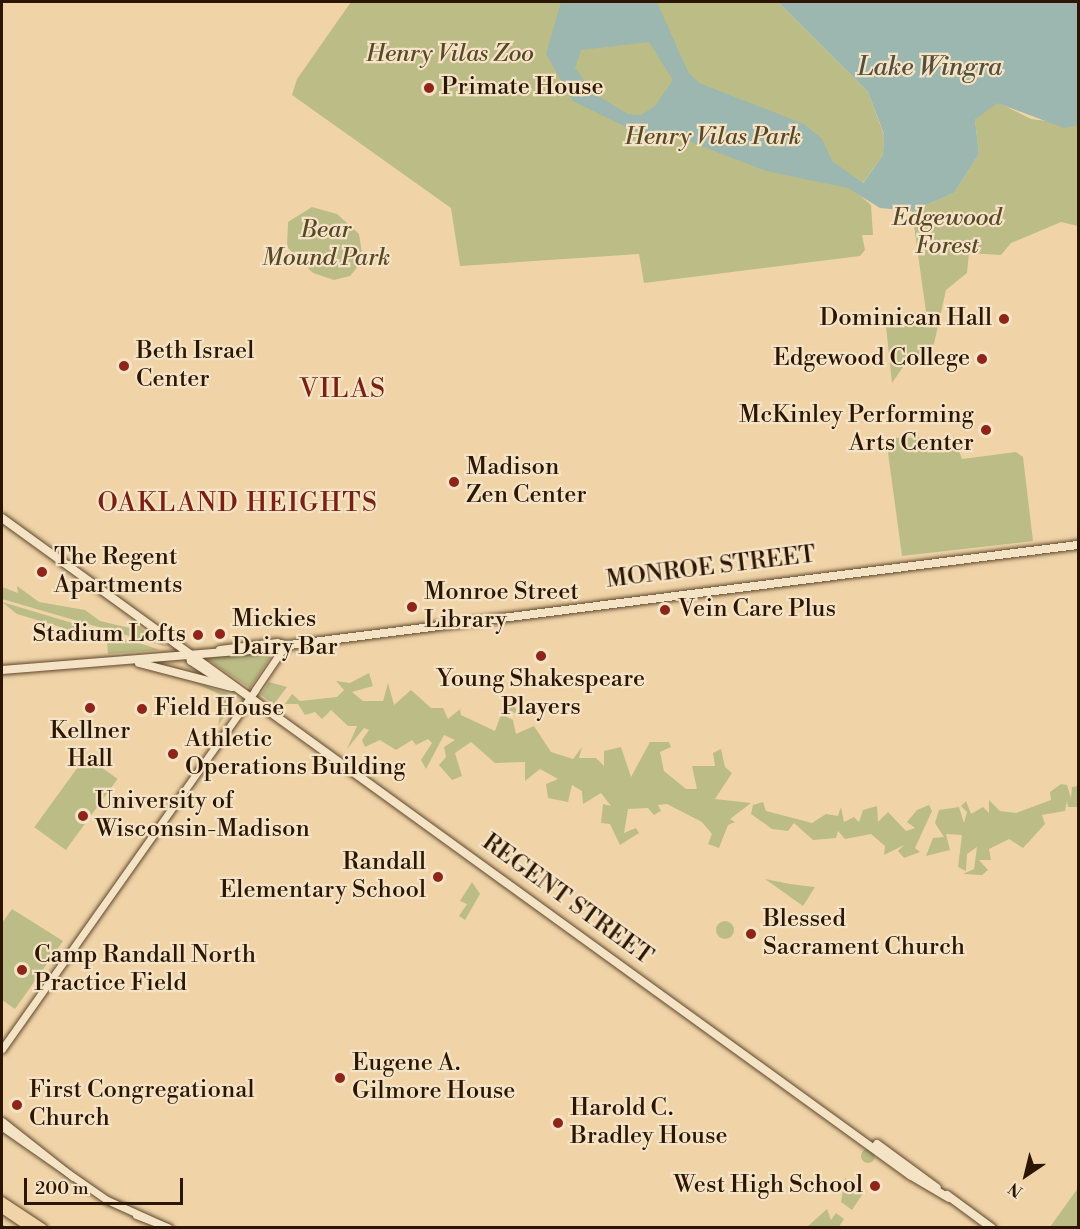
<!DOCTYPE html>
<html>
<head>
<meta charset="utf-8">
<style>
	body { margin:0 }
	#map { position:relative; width:1080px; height:1229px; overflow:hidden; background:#f0d4a8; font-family:"Libre Bodoni",serif }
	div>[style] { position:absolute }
	.green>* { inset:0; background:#bcbc86; transform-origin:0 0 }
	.round { border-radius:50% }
	.water>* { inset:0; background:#9bb7af }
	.roads { filter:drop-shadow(0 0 2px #5e462a) drop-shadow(0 0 2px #5e462a) }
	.tertiary>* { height:7px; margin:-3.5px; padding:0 3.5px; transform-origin:3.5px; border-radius:3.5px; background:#f5e3c6 }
	.secondary>* { height:8px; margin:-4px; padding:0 4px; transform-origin:4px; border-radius:4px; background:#f5e3c6 }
	.primary>* { height:8px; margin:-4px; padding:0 4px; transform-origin:4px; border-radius:4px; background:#f0d4a8 }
	.rail>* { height:4px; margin-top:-2px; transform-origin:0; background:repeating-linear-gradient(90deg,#f5e3c6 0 4.5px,#2d1600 0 9px); box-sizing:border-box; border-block:2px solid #2d1600 }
	.dots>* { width:16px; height:16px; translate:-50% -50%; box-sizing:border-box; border:3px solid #f5e3c6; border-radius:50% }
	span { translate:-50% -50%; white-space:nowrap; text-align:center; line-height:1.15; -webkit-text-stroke:4.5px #f5e3c6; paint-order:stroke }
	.park-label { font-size:24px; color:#584828; font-style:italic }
	.poi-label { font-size:24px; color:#2d1600 }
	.left { translate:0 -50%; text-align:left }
	.right { translate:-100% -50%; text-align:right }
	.street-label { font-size:24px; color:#2d1600 }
	.water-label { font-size:26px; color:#544e3d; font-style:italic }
	.neighbourhood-label { font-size:26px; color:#7a1f14; letter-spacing:1.5px }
	.frame { position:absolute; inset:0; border:3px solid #2d1600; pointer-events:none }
	.north { position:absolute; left:996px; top:1145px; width:60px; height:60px; -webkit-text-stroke:4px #f5e3c6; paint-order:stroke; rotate:215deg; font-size:16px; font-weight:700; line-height:24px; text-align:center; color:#2d1600 }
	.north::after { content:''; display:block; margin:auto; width:21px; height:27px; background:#2d1600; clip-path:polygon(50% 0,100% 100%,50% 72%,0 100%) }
	.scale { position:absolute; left:24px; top:1178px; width:159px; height:27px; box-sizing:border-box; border:3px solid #2d1600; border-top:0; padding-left:8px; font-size:18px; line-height:21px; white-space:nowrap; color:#2d1600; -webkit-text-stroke:4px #f5e3c6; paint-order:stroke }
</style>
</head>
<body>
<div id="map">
	<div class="green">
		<div style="clip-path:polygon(351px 2px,778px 2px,868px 92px,884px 135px,883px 155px,856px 192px,871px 205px,873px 235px,862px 235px,865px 250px,860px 256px,644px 283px,639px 254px,460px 266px,451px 208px,292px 95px,297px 79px)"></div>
		<div style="clip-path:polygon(997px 102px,1031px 119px,1078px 125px,1078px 226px,1061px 222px,1011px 243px,1001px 255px,969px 253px,967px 273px,946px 290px,933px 348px,907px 361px,892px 383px,885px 317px,926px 312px,912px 211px,954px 193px,979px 154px,975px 120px)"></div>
		<div style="clip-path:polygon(312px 207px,337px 214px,359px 234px,363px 260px,350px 276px,334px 280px,313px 273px,287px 247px,288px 222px)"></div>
		<div style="clip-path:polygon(954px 437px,962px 459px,1016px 452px,1023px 457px,1033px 541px,902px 556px,886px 438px)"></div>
		<div style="clip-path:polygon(17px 586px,39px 602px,85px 610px,100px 621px,134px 629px,135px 624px,167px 647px,2px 599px,2px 587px,18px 593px)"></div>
		<div style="clip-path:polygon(2px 602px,136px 642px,160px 650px,108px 654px,107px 641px,17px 614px)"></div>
		<div style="clip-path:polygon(274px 652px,250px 688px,207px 659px,209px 657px)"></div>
		<div style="clip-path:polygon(369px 673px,373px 686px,352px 692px,363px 701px,383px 701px,388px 683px,394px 705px,411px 690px,431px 708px,443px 708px,448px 719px,460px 709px,461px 715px,495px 731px,503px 709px,514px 705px,518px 715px,510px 711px,505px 716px,513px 720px,516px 734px,534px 726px,551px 752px,573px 759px,582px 747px,579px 758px,596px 758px,604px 766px,604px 751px,621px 747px,631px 777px,650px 742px,669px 742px,671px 747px,660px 752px,664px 771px,686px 789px,697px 789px,692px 766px,715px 766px,713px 753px,721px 749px,725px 767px,732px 773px,715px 799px,751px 803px,730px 819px,735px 822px,728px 825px,719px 848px,708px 844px,712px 834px,702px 822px,667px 804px,658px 805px,661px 811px,654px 815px,648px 808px,628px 809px,624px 833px,636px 828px,639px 833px,620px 845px,610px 824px,601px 823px,603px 804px,611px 806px,601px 793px,583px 804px,582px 791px,572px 785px,568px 802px,548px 798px,546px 784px,558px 779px,540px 769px,525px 781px,525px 762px,495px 763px,471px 742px,455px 753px,462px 776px,452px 780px,439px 765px,446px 757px,444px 747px,455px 740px,444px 735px,426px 769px,421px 760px,432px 743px,428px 739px,416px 745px,412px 740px,396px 750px,380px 740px,365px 747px,362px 740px,369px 730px,364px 728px,347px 749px,357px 726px,348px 726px,331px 710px,322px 719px,315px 712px,305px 715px,298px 704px,285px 704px,292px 694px,300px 701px,337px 697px,344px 690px,336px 681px,350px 683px)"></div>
		<div style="clip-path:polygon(269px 682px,287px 687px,274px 704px,261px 695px)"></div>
		<div style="clip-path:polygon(195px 683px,227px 693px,231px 698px,232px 705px,218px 726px,223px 696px)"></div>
		<div style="left:86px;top:756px;width:39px;height:88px;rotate:36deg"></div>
		<div style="clip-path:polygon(1061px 784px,1067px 785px,1071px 798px,1072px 787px,1078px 786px,1077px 807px,1068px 807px,1067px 801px,1065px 811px,1042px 815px,1045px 824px,1023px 848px,1009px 839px,989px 849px,991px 860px,979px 860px,988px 870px,982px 875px,963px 874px,974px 869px,977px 847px,967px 854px,966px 871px,958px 867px,962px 835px,946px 834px,950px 850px,926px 856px,933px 838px,944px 837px,935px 823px,939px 810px,959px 807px,964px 823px,967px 812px,961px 806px,966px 801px,971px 814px,983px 807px,989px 813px,989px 800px,1000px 811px,1016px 813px,1051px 800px,1050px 792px)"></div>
		<div style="clip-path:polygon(763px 802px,766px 811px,812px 823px,826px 814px,838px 816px,841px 807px,844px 822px,854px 817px,859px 822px,863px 810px,877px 806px,878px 822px,888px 812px,906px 831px,915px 828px,907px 822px,917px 810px,929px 805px,932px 811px,915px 848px,920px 852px,904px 858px,898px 851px,904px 845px,884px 855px,885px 846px,871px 834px,845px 839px,838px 831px,836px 838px,813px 840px,794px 823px,788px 831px,772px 829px,751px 814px,753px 805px)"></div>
		<div style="clip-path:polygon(765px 879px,790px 884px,815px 887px,803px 906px)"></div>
		<div style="clip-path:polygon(472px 882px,480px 894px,465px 920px,459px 916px,467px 904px,460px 901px)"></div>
		<div style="clip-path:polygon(12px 909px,63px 941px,15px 1009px,2px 1000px,2px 923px)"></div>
		<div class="round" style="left:716px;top:921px;width:18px;height:18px"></div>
		<div class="round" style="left:861px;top:1149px;width:14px;height:14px"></div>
		<div style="clip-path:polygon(845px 1178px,864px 1192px,852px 1210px,841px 1202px)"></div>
		<div style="clip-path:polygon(1078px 1188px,1078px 1227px,1050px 1227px)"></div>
		<div style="clip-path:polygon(827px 1209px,831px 1220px,836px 1213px,844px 1219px,839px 1227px,807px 1227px)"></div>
	</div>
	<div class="water">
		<div style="clip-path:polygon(evenodd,561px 2px,657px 2px,688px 72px,699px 83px,804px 124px,822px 139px,832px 161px,863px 183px,883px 155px,884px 134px,868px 92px,778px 2px,1078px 2px,1078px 125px,1064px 128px,997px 103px,975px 120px,979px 154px,954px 193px,912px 211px,880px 208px,848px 188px,766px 171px,678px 137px,644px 136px,573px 101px,546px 54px,561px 2px,649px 42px,673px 80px,655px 106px,641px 115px,628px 114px,593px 93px,575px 68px,581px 50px,649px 42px)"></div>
	</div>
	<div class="roads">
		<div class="tertiary">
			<div style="left:2px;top:1049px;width:439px;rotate:-54.8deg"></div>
			<div style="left:255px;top:690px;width:48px;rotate:-56deg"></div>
			<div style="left:282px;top:650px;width:7px;rotate:-98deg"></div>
			<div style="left:2px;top:1121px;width:90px;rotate:38.3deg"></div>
			<div style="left:2px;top:1127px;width:128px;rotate:34.8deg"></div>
			<div style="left:107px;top:1200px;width:68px;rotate:24.3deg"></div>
			<div style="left:136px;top:1215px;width:34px;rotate:21deg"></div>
		</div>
		<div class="secondary">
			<div style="left:2px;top:518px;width:1121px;rotate:35.89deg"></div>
			<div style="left:910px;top:1175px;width:45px;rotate:30.5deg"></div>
			<div style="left:220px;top:650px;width:58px;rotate:-6.9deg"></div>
			<div style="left:189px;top:654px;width:7px;rotate:74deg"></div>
			<div style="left:191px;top:661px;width:37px;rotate:33deg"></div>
			<div style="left:139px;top:663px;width:96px;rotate:14.5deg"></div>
			<div style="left:2px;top:670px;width:249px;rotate:-4.6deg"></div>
			<div style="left:250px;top:650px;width:835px;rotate:-7.23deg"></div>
			<div style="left:877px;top:1144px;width:74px;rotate:36.3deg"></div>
			<div style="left:947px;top:1195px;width:56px;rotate:36.3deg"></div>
		</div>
		<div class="primary">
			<div style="left:2px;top:1201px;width:49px;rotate:33.4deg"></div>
			<div style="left:2px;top:1209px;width:34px;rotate:34deg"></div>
		</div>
	</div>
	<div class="rail">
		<div style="left:2px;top:1227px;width:1px;rotate:45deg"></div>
	</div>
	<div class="dots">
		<div style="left:429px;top:88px;background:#8f2418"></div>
		<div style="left:1004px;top:319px;background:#8f2418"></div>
		<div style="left:982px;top:359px;background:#8f2418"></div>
		<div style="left:124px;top:366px;background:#8f2418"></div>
		<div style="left:986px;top:430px;background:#8f2418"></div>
		<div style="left:454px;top:482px;background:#8f2418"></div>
		<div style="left:42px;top:572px;background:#8f2418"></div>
		<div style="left:412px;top:607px;background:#8f2418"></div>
		<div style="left:665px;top:610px;background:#8f2418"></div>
		<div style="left:220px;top:634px;background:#8f2418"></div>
		<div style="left:198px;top:635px;background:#8f2418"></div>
		<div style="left:541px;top:656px;background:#8f2418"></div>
		<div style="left:90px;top:708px;background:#8f2418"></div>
		<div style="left:142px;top:709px;background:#8f2418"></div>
		<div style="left:173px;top:754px;background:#8f2418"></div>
		<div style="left:83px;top:816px;background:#8f2418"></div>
		<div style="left:438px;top:877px;background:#8f2418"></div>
		<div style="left:751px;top:934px;background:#8f2418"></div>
		<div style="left:22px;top:970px;background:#8f2418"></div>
		<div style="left:340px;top:1078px;background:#8f2418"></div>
		<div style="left:17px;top:1105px;background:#8f2418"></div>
		<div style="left:558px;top:1123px;background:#8f2418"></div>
		<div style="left:875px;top:1186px;background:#8f2418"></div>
	</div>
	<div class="park-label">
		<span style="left:450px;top:55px">Henry Vilas Zoo</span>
		<span style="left:713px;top:138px">Henry Vilas Park</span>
		<span style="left:947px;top:233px">Edgewood<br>Forest</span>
		<span style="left:326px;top:245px">Bear<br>Mound Park</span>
	</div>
	<div class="poi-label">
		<span class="left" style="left:441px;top:88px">Primate House</span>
		<span class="right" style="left:992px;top:319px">Dominican Hall</span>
		<span class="left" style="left:136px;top:366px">Beth Israel<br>Center</span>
		<span class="right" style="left:970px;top:359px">Edgewood College</span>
		<span class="right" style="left:974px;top:430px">McKinley Performing<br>Arts Center</span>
		<span class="left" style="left:466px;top:482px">Madison<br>Zen Center</span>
		<span class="left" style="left:54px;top:572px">The Regent<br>Apartments</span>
		<span class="left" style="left:424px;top:607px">Monroe Street<br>Library</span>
		<span class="left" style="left:678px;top:610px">Vein Care Plus</span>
		<span class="left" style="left:232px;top:634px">Mickies<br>Dairy Bar</span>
		<span class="right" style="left:186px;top:635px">Stadium Lofts</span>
		<span style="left:541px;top:694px">Young Shakespeare<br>Players</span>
		<span class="left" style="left:154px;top:709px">Field House</span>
		<span style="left:90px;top:746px">Kellner<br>Hall</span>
		<span class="left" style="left:185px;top:754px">Athletic<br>Operations Building</span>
		<span class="left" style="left:95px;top:816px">University of<br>Wisconsin-Madison</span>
		<span class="right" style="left:426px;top:877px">Randall<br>Elementary School</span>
		<span class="left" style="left:763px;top:934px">Blessed<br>Sacrament Church</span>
		<span class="left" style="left:34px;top:970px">Camp Randall North<br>Practice Field</span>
		<span class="left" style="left:352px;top:1078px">Eugene A.<br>Gilmore House</span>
		<span class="left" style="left:29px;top:1105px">First Congregational<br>Church</span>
		<span class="left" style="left:570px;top:1123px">Harold C.<br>Bradley House</span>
		<span class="right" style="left:863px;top:1186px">West High School</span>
	</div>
	<div class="street-label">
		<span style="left:711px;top:568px;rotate:-7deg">MONROE STREET</span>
		<span style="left:567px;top:900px;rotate:36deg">REGENT STREET</span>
	</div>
	<div class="water-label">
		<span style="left:930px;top:68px">Lake Wingra</span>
	</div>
	<div class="neighbourhood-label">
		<span style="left:343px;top:390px">VILAS</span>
		<span style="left:238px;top:504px">OAKLAND HEIGHTS</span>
	</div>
	<div class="frame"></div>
	<div class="north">N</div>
	<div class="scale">200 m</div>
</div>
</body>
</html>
